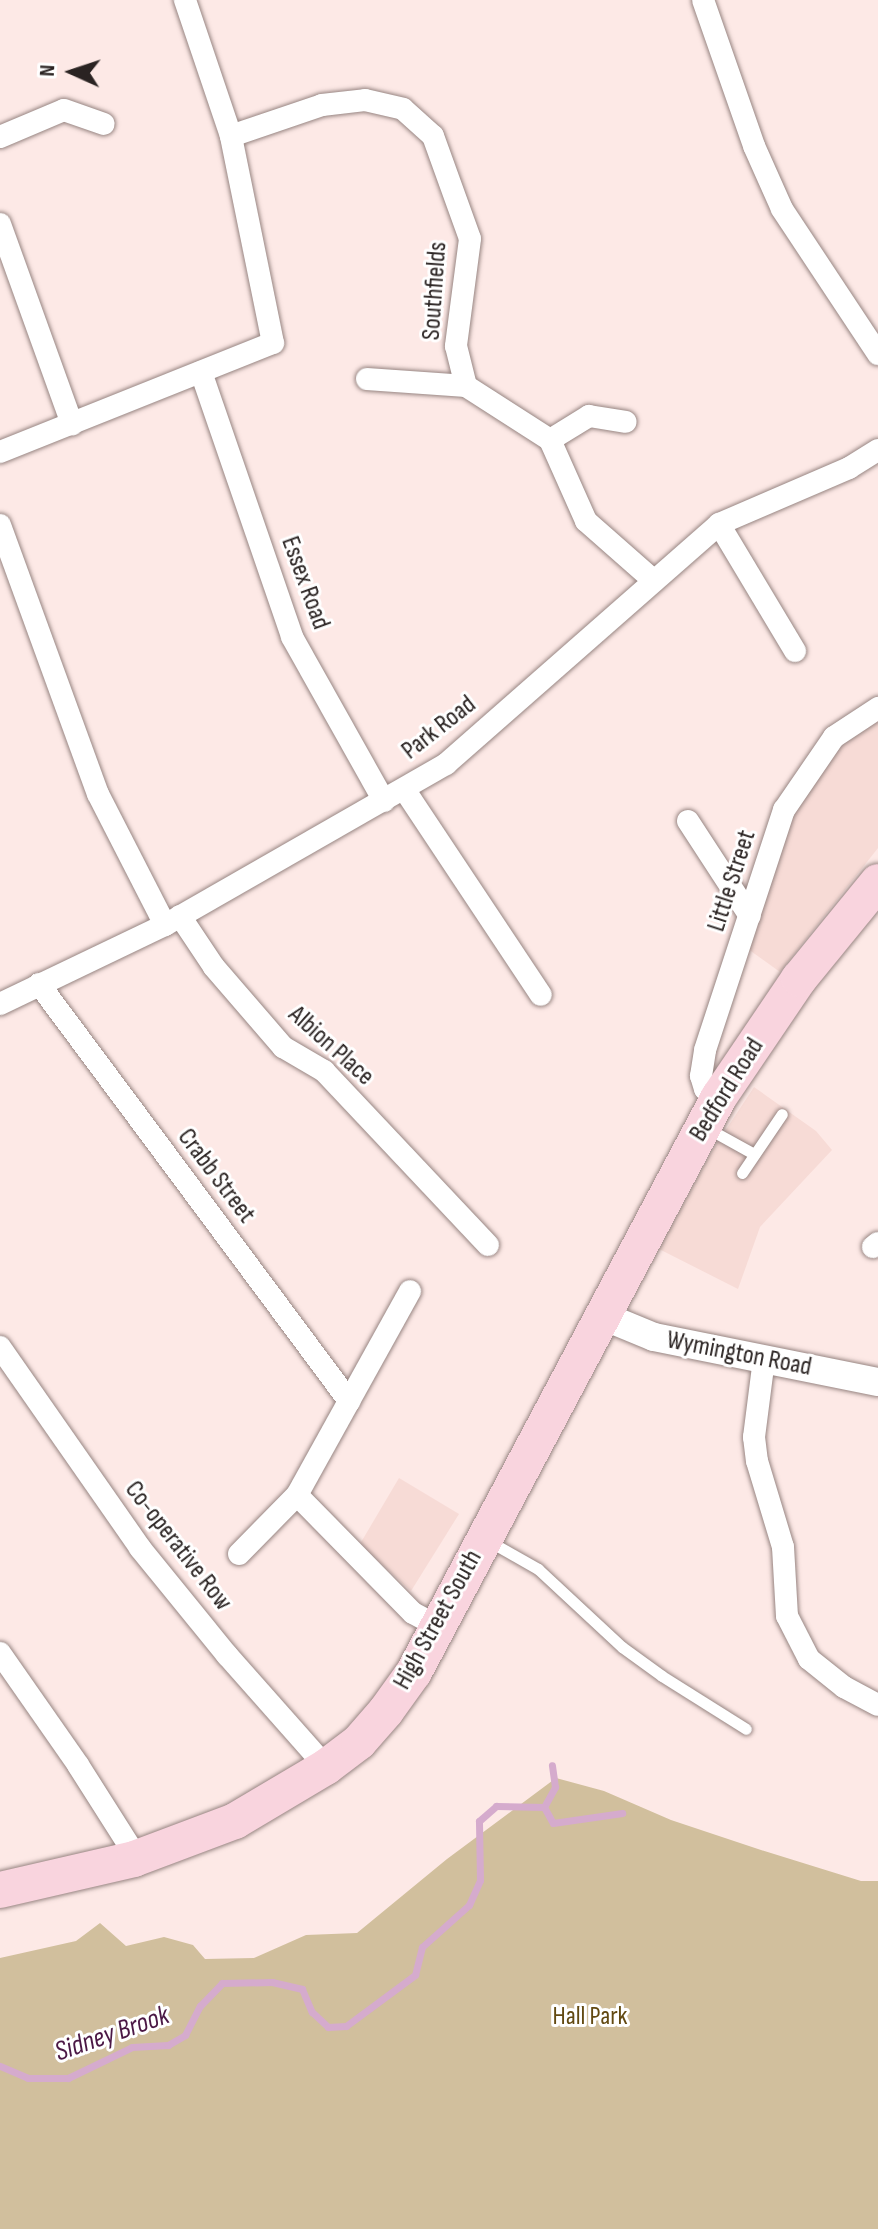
<!DOCTYPE html>
<html>
<head>
<meta charset="utf-8">
<style>
	body { margin:0 }
	#map { position:relative; width:878px; height:2229px; overflow:hidden; background:#fde9e6; font-family:"Sofia Sans Condensed",sans-serif }
	div>[style] { position:absolute }
	.built>* { inset:0; background:#f7dbd6 }
	.green>* { inset:0; background:#d1bf9d }
	.stream>* { height:7px; margin:-3.5px; padding:0 3.5px; transform-origin:3.5px; border-radius:3.5px; background:#d5abcd }
	.roads { filter:drop-shadow(0 0 2px #978582) drop-shadow(0 0 2px #978582) }
	.service>* { height:11px; margin:-5.5px; padding:0 5.5px; transform-origin:5.5px; border-radius:5.5px; background:#fff }
	.minor>* { height:22px; margin:-11px; padding:0 11px; transform-origin:11px; border-radius:11px; background:#fff }
	.tertiary>* { height:28px; margin:-14px; padding:0 14px; transform-origin:14px; border-radius:14px; background:#fff }
	.primary>* { height:36px; margin:-18px; padding:0 18px; transform-origin:18px; border-radius:18px; background:#f9d4de }
	span { translate:-50% -50%; white-space:nowrap; text-align:center; line-height:1.15; -webkit-text-stroke:6px #fff; paint-order:stroke }
	.street-label { font-size:26px; color:#2a2322 }
	.park-label { font-size:26px; color:#624911 }
	.water-label { font-size:28px; color:#4b1845; font-style:italic }
	.north { position:absolute; left:32px; top:32px; width:80px; height:80px; -webkit-text-stroke:6px #fff; paint-order:stroke; rotate:273deg; font-size:22px; font-weight:700; line-height:32px; text-align:center; color:#2a2322 }
	.north::after { content:''; display:block; margin:auto; width:28px; height:36px; background:#2a2322; clip-path:polygon(50% 0,100% 100%,50% 72%,0 100%) }
</style>
</head>
<body>
<div id="map">
	<div class="built">
		<div style="clip-path:polygon(878px 718px,878px 848px,780px 972px,748px 949px,787px 813px,841px 743px)"></div>
		<div style="clip-path:polygon(754px 1087px,816px 1131px,832px 1150px,760px 1227px,738px 1289px,659px 1249px,712px 1151px)"></div>
		<div style="clip-path:polygon(399px 1478px,459px 1514px,411px 1591px,360px 1544px)"></div>
	</div>
	<div class="green">
		<div style="clip-path:polygon(556px 1778px,604px 1791px,671px 1820px,761px 1850px,861px 1881px,878px 1881px,878px 2229px,0 2229px,0 1958px,76px 1941px,100px 1923px,126px 1946px,164px 1937px,193px 1945px,205px 1959px,254px 1958px,306px 1935px,357px 1933px,447px 1859px)"></div>
	</div>
	<div class="stream">
		<div style="left:544px;top:1807px;width:23px;rotate:-61deg"></div>
		<div style="left:555px;top:1787px;width:22px;rotate:-98deg"></div>
		<div style="left:0;top:2066px;width:30px;rotate:23deg"></div>
		<div style="left:28px;top:2078px;width:40px"></div>
		<div style="left:68px;top:2078px;width:71px;rotate:-25.8deg"></div>
		<div style="left:132px;top:2047px;width:36px;rotate:-3deg"></div>
		<div style="left:168px;top:2045px;width:20px;rotate:-30deg"></div>
		<div style="left:185px;top:2035px;width:33px;rotate:-63deg"></div>
		<div style="left:200px;top:2006px;width:32px;rotate:-46deg"></div>
		<div style="left:222px;top:1983px;width:50px;rotate:-1.1deg"></div>
		<div style="left:272px;top:1982px;width:31px;rotate:13deg"></div>
		<div style="left:302px;top:1989px;width:25px;rotate:67deg"></div>
		<div style="left:312px;top:2012px;width:22px;rotate:43deg"></div>
		<div style="left:328px;top:2027px;width:18px;rotate:-3deg"></div>
		<div style="left:346px;top:2026px;width:86px;rotate:-36.5deg"></div>
		<div style="left:415px;top:1975px;width:29px;rotate:-76deg"></div>
		<div style="left:422px;top:1947px;width:63px;rotate:-41.8deg"></div>
		<div style="left:469px;top:1905px;width:27px;rotate:-66deg"></div>
		<div style="left:480px;top:1880px;width:59px;rotate:-91deg"></div>
		<div style="left:479px;top:1821px;width:23px;rotate:-41deg"></div>
		<div style="left:496px;top:1806px;width:48px;rotate:1.2deg"></div>
		<div style="left:544px;top:1807px;width:18px;rotate:61deg"></div>
		<div style="left:553px;top:1823px;width:70px;rotate:-8.2deg"></div>
	</div>
	<div class="roads">
		<div class="service">
			<div style="left:707px;top:1128px;width:54px;rotate:29deg"></div>
			<div style="left:742px;top:1173px;width:71px;rotate:-55.9deg"></div>
			<div style="left:487px;top:1540px;width:59px;rotate:29.6deg"></div>
			<div style="left:538px;top:1569px;width:115px;rotate:42.9deg"></div>
			<div style="left:622px;top:1647px;width:49px;rotate:35.9deg"></div>
			<div style="left:662px;top:1676px;width:99px;rotate:32.2deg"></div>
		</div>
		<div class="minor">
			<div style="left:703px;top:0;width:155px;rotate:70.7deg"></div>
			<div style="left:754px;top:146px;width:69px;rotate:66deg"></div>
			<div style="left:782px;top:209px;width:174px;rotate:56.5deg"></div>
			<div style="left:231px;top:136px;width:96px;rotate:-18.8deg"></div>
			<div style="left:322px;top:105px;width:43px;rotate:-6.6deg"></div>
			<div style="left:365px;top:100px;width:39px;rotate:13deg"></div>
			<div style="left:403px;top:109px;width:40px;rotate:42deg"></div>
			<div style="left:433px;top:136px;width:109px;rotate:70.2deg"></div>
			<div style="left:470px;top:239px;width:108px;rotate:97.5deg"></div>
			<div style="left:456px;top:346px;width:41px;rotate:76deg"></div>
			<div style="left:466px;top:386px;width:100px;rotate:32.7deg"></div>
			<div style="left:550px;top:440px;width:89px;rotate:66deg"></div>
			<div style="left:586px;top:521px;width:89px;rotate:41.4deg"></div>
			<div style="left:0;top:137px;width:69px;rotate:-22.9deg"></div>
			<div style="left:64px;top:110px;width:42px;rotate:19.3deg"></div>
			<div style="left:0;top:224px;width:213px;rotate:70.2deg"></div>
			<div style="left:201px;top:372px;width:280px;rotate:71deg"></div>
			<div style="left:292px;top:637px;width:188px;rotate:60.7deg"></div>
			<div style="left:367px;top:379px;width:99px;rotate:4deg"></div>
			<div style="left:550px;top:440px;width:46px;rotate:-31.6deg"></div>
			<div style="left:589px;top:416px;width:37px;rotate:9deg"></div>
			<div style="left:0;top:452px;width:294px;rotate:-21.8deg"></div>
			<div style="left:273px;top:343px;width:211px;rotate:-101.5deg"></div>
			<div style="left:231px;top:136px;width:144px;rotate:-108.7deg"></div>
			<div style="left:719px;top:524px;width:148px;rotate:59.1deg"></div>
			<div style="left:0;top:525px;width:286px;rotate:70deg"></div>
			<div style="left:98px;top:794px;width:147px;rotate:62.9deg"></div>
			<div style="left:404px;top:789px;width:247px;rotate:56.4deg"></div>
			<div style="left:688px;top:821px;width:113px;rotate:56.9deg"></div>
			<div style="left:180px;top:916px;width:61px;rotate:56.3deg"></div>
			<div style="left:214px;top:967px;width:106px;rotate:49.2deg"></div>
			<div style="left:283px;top:1047px;width:48px;rotate:30.3deg"></div>
			<div style="left:324px;top:1071px;width:239px;rotate:46.7deg"></div>
			<div style="left:39px;top:984px;width:520px;rotate:53.37deg"></div>
			<div style="left:0;top:1004px;width:183px;rotate:-25.6deg"></div>
			<div style="left:165px;top:925px;width:324px;rotate:-29.8deg"></div>
			<div style="left:446px;top:764px;width:363px;rotate:-41.3deg"></div>
			<div style="left:719px;top:524px;width:142px;rotate:-23.3deg"></div>
			<div style="left:849px;top:468px;width:34px;rotate:-32deg"></div>
			<div style="left:719px;top:1097px;width:16px;rotate:-150deg"></div>
			<div style="left:705px;top:1089px;width:14px;rotate:-107deg"></div>
			<div style="left:701px;top:1076px;width:26px;rotate:-81deg"></div>
			<div style="left:705px;top:1050px;width:253px;rotate:-71.8deg"></div>
			<div style="left:784px;top:810px;width:88px;rotate:-55.6deg"></div>
			<div style="left:834px;top:737px;width:53px;rotate:-33.4deg"></div>
			<div style="left:873px;top:1247px;width:6px;rotate:-39deg"></div>
			<div style="left:0;top:1347px;width:245px;rotate:55.1deg"></div>
			<div style="left:140px;top:1548px;width:138px;rotate:50.9deg"></div>
			<div style="left:227px;top:1655px;width:149px;rotate:48.5deg"></div>
			<div style="left:764px;top:1359px;width:79px;rotate:97.3deg"></div>
			<div style="left:754px;top:1437px;width:24px;rotate:83deg"></div>
			<div style="left:757px;top:1461px;width:90px;rotate:73.2deg"></div>
			<div style="left:783px;top:1547px;width:69px;rotate:86.7deg"></div>
			<div style="left:787px;top:1616px;width:48px;rotate:62.9deg"></div>
			<div style="left:809px;top:1659px;width:45px;rotate:38.7deg"></div>
			<div style="left:844px;top:1687px;width:38px;rotate:28deg"></div>
			<div style="left:297px;top:1495px;width:165px;rotate:45.5deg"></div>
			<div style="left:413px;top:1613px;width:27px;rotate:28deg"></div>
			<div style="left:239px;top:1554px;width:83px;rotate:-45.5deg"></div>
			<div style="left:297px;top:1495px;width:233px;rotate:-61deg"></div>
			<div style="left:0;top:1653px;width:136px;rotate:55.1deg"></div>
			<div style="left:78px;top:1765px;width:97px;rotate:57.6deg"></div>
			<div style="left:130px;top:1847px;width:13px;rotate:72deg"></div>
		</div>
		<div class="tertiary">
			<div style="left:603px;top:1316px;width:55px;rotate:22.4deg"></div>
			<div style="left:654px;top:1337px;width:228px;rotate:11.4deg"></div>
		</div>
		<div class="primary">
			<div style="left:0;top:1890px;width:138px;rotate:-13deg"></div>
			<div style="left:134px;top:1859px;width:108px;rotate:-20.6deg"></div>
			<div style="left:235px;top:1821px;width:106px;rotate:-30.7deg"></div>
			<div style="left:326px;top:1767px;width:41px;rotate:-37.1deg"></div>
			<div style="left:359px;top:1742px;width:41px;rotate:-48.9deg"></div>
			<div style="left:386px;top:1711px;width:48px;rotate:-54.3deg"></div>
			<div style="left:414px;top:1672px;width:651px;rotate:-62.06deg"></div>
			<div style="left:719px;top:1097px;width:143px;rotate:-55.9deg"></div>
			<div style="left:799px;top:979px;width:125px;rotate:-50.8deg"></div>
		</div>
	</div>
	<div class="street-label">
		<span style="left:435px;top:291px;rotate:-86deg">Southfields</span>
		<span style="left:305px;top:583px;rotate:70deg">Essex Road</span>
		<span style="left:439px;top:728px;rotate:-38deg">Park Road</span>
		<span style="left:732px;top:881px;rotate:-72deg">Little Street</span>
		<span style="left:331px;top:1046px;rotate:42deg">Albion Place</span>
		<span style="left:727px;top:1090px;rotate:-58deg">Bedford Road</span>
		<span style="left:216px;top:1176px;rotate:53deg">Crabb Street</span>
		<span style="left:739px;top:1354px;rotate:11deg">Wymington Road</span>
		<span style="left:178px;top:1546px;rotate:52deg">Co-operative Row</span>
		<span style="left:438px;top:1620px;rotate:-61deg">High Street South</span>
	</div>
	<div class="park-label">
		<span style="left:590px;top:2017px">Hall Park</span>
	</div>
	<div class="water-label">
		<span style="left:112px;top:2034px;rotate:-19deg">Sidney Brook</span>
	</div>
	<div class="north">N</div>
</div>
</body>
</html>
